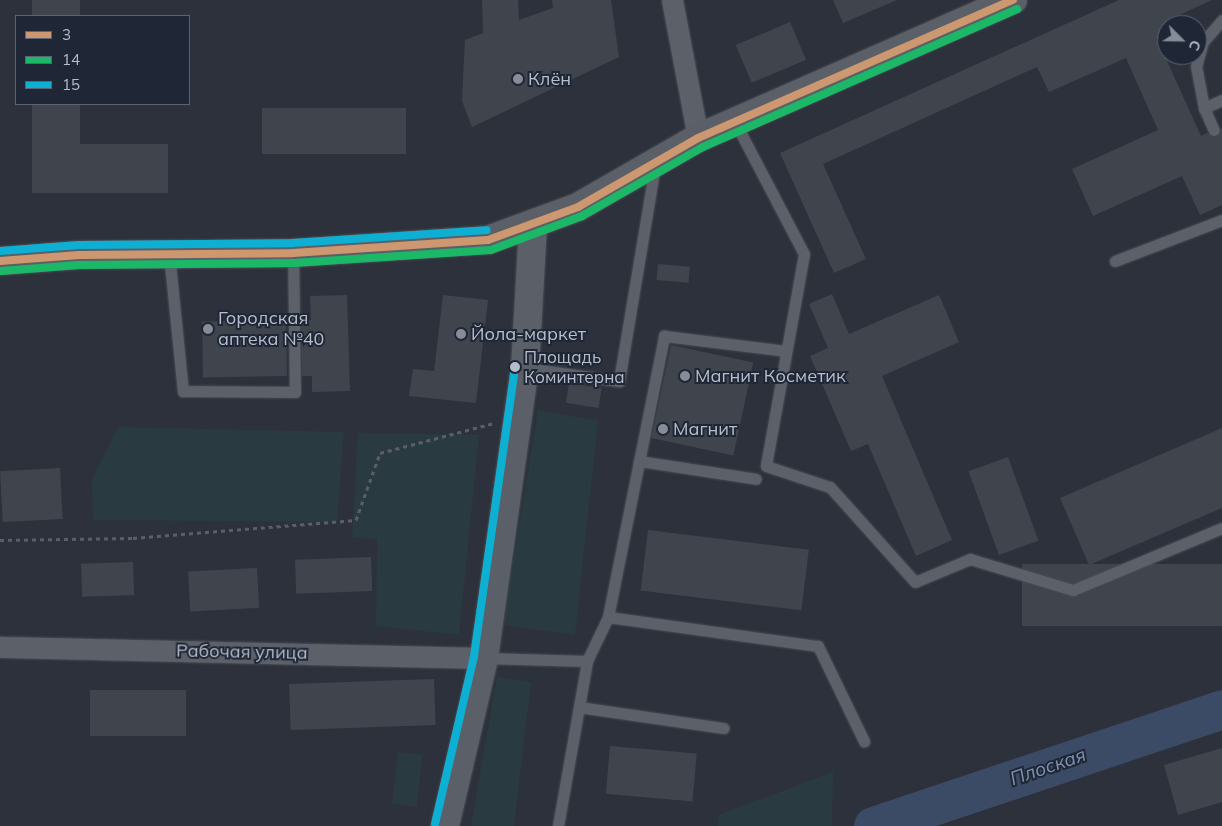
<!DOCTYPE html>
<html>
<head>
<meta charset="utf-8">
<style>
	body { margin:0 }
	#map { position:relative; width:1222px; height:826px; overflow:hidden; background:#2c313b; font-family:Mulish,sans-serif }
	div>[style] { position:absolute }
	.green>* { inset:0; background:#293b41; transform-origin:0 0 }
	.river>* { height:39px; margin:-19.5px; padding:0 19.5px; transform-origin:19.5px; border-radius:19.5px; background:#3b4a65 }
	.building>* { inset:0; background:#40454d; transform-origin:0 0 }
	.path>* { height:3px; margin-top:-1.5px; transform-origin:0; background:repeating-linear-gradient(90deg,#5a5f65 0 4px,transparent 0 8px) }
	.roads { filter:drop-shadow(0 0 1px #484c53) drop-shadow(0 0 1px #484c53) }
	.service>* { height:11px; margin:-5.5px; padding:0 5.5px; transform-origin:5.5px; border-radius:5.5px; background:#5c6069 }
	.minor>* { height:21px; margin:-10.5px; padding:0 10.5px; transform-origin:10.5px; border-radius:10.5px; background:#5c6069 }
	.secondary>* { height:28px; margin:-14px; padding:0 14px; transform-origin:14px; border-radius:14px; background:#5b5f67 }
	.bus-1>* { height:8px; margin:-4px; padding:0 4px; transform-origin:4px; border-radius:4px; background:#cd976f }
	.bus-2>* { height:8px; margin:-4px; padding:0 4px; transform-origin:4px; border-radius:4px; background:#1ab867 }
	.bus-3>* { height:8px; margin:-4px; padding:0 4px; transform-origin:4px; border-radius:4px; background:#0dafd3 }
	.dots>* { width:14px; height:14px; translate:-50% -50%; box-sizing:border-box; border:2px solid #1f2736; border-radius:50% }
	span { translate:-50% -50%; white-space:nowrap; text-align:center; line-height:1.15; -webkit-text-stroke:4px #1f2736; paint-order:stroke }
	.bus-label { font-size:17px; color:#b7becb }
	.left { translate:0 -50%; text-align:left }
	.poi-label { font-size:18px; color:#b7becb }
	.street-label { font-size:18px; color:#b7becb }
	.water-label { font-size:19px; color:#7f92b2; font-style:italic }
	.legend { position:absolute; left:15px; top:15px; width:175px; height:90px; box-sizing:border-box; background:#1f2736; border:1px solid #5c6372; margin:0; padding:6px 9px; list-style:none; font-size:15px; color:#b7becb }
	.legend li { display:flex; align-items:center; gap:10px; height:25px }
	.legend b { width:25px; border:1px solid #5c6372 }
	.north { position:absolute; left:1157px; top:15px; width:50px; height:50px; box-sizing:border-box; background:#1f2736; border:1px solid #5c6372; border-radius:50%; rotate:113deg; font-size:14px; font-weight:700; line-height:20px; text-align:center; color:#b7becb }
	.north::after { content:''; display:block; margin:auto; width:18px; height:22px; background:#868d99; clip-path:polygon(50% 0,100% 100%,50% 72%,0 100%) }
</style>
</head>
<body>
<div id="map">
	<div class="green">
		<div style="clip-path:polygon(538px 410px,598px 421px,575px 635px,503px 625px)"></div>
		<div style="clip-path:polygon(118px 427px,344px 432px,337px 522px,93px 520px,92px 479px)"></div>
		<div style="clip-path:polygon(358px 433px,479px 435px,459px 635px,376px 626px,377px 539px,352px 538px)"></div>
		<div style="clip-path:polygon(497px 677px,531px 682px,514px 826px,471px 826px)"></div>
		<div style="left:398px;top:752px;width:25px;height:52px;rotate:7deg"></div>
		<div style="clip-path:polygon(833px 772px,832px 826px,718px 826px,719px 815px)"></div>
	</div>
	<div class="river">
		<div style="left:873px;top:826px;width:368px;rotate:-18.5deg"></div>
	</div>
	<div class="building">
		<div style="left:32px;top:0;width:48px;height:16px"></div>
		<div style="clip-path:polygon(482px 0,518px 0,519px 20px,553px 8px,552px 0,611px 0,619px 57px,472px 127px,462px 101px,465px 40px,483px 33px)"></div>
		<div style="clip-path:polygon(833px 0,897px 0,843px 23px)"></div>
		<div style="clip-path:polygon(1119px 0,1212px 0,1175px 17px,1178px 25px,1167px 25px,1167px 61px,1201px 136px,1207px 133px,1217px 137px,1222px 127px,1222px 205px,1200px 215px,1182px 176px,1093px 216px,1072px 169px,1158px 130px,1126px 58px,1049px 92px,1037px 67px,823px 164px,866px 259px,834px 273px,780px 153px)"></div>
		<div style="left:790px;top:22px;width:41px;height:59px;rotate:67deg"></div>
		<div style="clip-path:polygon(32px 104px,80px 104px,80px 144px,168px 144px,168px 193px,32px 193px)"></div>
		<div style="left:406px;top:108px;width:46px;height:144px;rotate:90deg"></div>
		<div style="left:658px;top:264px;width:32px;height:16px;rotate:5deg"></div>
		<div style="clip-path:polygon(832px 294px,849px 334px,939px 295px,959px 342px,882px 376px,952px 540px,916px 556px,868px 444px,851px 451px,810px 356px,828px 348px,809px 304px)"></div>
		<div style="clip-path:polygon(347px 295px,350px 391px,312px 392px,312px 376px,302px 376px,301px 320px,311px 320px,310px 296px)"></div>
		<div style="clip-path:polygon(443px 295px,488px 300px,476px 403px,409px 396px,413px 369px,434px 371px)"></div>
		<div style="left:286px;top:320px;width:56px;height:84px;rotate:89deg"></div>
		<div style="left:671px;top:345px;width:84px;height:95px;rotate:12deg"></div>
		<div style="left:569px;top:383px;width:33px;height:20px;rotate:9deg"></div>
		<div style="clip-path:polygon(1222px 428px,1222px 508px,1089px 565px,1060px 498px)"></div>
		<div style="left:1008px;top:457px;width:89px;height:42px;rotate:70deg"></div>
		<div style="left:60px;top:468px;width:51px;height:60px;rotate:87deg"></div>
		<div style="left:648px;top:530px;width:162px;height:61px;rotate:7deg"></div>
		<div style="left:371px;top:557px;width:34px;height:76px;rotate:88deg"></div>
		<div style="left:133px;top:562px;width:33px;height:52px;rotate:88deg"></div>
		<div style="left:1222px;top:564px;width:62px;height:200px;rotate:90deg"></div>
		<div style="left:257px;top:568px;width:40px;height:69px;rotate:87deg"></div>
		<div style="left:434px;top:679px;width:46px;height:145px;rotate:88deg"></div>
		<div style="left:186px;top:690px;width:46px;height:96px;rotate:90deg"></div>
		<div style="left:610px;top:746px;width:87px;height:48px;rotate:5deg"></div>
		<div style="clip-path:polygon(1222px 748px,1222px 802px,1178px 815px,1164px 765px)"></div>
	</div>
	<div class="path">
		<div style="left:0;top:540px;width:133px;rotate:-0.9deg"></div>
		<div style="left:133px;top:538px;width:224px;rotate:-4.6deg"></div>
		<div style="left:356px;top:520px;width:71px;rotate:-70.3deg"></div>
		<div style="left:380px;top:453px;width:118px;rotate:-14.7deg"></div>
	</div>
	<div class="roads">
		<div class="service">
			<div style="left:1222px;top:20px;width:29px;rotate:131deg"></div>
			<div style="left:1203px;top:42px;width:25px;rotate:106deg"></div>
			<div style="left:1196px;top:66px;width:43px;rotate:79.2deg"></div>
			<div style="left:1204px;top:108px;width:20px;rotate:-24deg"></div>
			<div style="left:1204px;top:108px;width:24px;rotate:66deg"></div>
			<div style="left:735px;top:122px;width:149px;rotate:62.4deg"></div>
			<div style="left:804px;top:254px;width:215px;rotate:100.2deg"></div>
			<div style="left:766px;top:466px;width:67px;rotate:18.2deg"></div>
			<div style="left:830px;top:487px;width:127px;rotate:48.2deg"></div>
			<div style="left:915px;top:582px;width:60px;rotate:-22.7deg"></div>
			<div style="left:970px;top:559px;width:108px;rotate:16.8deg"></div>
			<div style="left:1073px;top:590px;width:161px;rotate:-22.6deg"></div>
			<div style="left:169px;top:254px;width:138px;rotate:84.2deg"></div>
			<div style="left:183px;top:391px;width:112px;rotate:0.5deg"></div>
			<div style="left:295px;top:392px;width:139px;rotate:-90.8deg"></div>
			<div style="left:1115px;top:261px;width:115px;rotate:-21deg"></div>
			<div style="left:525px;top:368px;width:95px;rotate:7.9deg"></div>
			<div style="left:619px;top:381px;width:217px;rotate:-80.5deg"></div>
			<div style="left:639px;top:461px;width:118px;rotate:8.7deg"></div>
			<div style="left:608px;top:617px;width:212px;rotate:7.9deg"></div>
			<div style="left:818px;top:646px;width:106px;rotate:64.2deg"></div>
			<div style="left:484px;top:658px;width:103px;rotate:1.7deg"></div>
			<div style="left:587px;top:661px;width:49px;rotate:-64.5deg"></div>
			<div style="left:608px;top:617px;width:287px;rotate:-78.7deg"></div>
			<div style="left:664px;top:336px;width:123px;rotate:7deg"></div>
			<div style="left:579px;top:707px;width:146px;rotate:8.3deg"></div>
			<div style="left:558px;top:826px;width:168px;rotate:-80deg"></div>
		</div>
		<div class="minor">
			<div style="left:672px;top:0;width:140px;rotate:79.3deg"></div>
			<div style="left:0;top:647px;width:484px;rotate:1.3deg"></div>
		</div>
		<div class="secondary">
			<div style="left:0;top:261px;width:79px;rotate:-4.3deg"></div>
			<div style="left:79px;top:255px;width:214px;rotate:-0.5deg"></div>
			<div style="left:293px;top:253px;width:195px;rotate:-3.8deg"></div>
			<div style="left:488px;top:240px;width:96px;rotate:-20.1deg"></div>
			<div style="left:578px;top:207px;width:138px;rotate:-29.9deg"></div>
			<div style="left:698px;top:138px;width:344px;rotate:-23.7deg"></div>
			<div style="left:445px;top:826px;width:172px;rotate:-76.9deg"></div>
			<div style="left:484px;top:658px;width:293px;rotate:-82deg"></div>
			<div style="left:525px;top:368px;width:145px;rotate:-86.8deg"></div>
		</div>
	</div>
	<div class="bus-1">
		<div style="left:0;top:261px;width:79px;rotate:-4.3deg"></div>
		<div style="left:79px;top:255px;width:214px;rotate:-0.5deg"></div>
		<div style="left:293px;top:253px;width:195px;rotate:-3.8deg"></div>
		<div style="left:488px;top:240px;width:96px;rotate:-20.1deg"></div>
		<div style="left:578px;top:207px;width:138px;rotate:-29.9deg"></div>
		<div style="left:698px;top:138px;width:344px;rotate:-23.7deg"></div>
	</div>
	<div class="bus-2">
		<div style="left:1px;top:271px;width:78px;rotate:-4.4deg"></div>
		<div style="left:79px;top:265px;width:215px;rotate:-0.5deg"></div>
		<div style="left:294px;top:263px;width:197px;rotate:-3.8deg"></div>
		<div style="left:491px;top:250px;width:97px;rotate:-20.5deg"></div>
		<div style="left:582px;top:216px;width:139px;rotate:-29.7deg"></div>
		<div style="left:703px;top:147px;width:343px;rotate:-23.7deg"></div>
	</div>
	<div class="bus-3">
		<div style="left:0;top:251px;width:79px;rotate:-4.3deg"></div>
		<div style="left:79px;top:245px;width:214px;rotate:-0.5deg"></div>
		<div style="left:293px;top:243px;width:194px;rotate:-3.8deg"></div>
		<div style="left:435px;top:824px;width:172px;rotate:-76.9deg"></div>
		<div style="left:474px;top:656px;width:292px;rotate:-81.9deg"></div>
	</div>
	<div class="dots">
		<div style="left:518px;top:79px;background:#868d99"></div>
		<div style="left:208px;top:329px;background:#868d99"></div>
		<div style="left:461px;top:334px;background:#868d99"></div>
		<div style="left:515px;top:367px;background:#b7becb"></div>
		<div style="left:685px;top:376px;background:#868d99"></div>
		<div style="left:663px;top:429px;background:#868d99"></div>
	</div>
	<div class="bus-label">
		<span class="left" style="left:524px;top:367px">Площадь<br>Коминтерна</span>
	</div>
	<div class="poi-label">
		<span class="left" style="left:528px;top:79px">Клён</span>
		<span class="left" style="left:218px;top:329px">Городская<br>аптека №40</span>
		<span class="left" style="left:471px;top:334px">Йола-маркет</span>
		<span class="left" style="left:695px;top:376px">Магнит Косметик</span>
		<span class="left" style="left:673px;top:429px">Магнит</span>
	</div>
	<div class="street-label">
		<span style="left:242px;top:652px;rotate:1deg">Рабочая улица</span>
	</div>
	<div class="water-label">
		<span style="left:1048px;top:767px;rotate:-19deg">Плоская</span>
	</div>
	<ul class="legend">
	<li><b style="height:6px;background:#cd976f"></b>3</li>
	<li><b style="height:6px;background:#1ab867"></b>14</li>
	<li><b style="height:6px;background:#0dafd3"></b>15</li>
	</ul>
	<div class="north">С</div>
</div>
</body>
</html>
